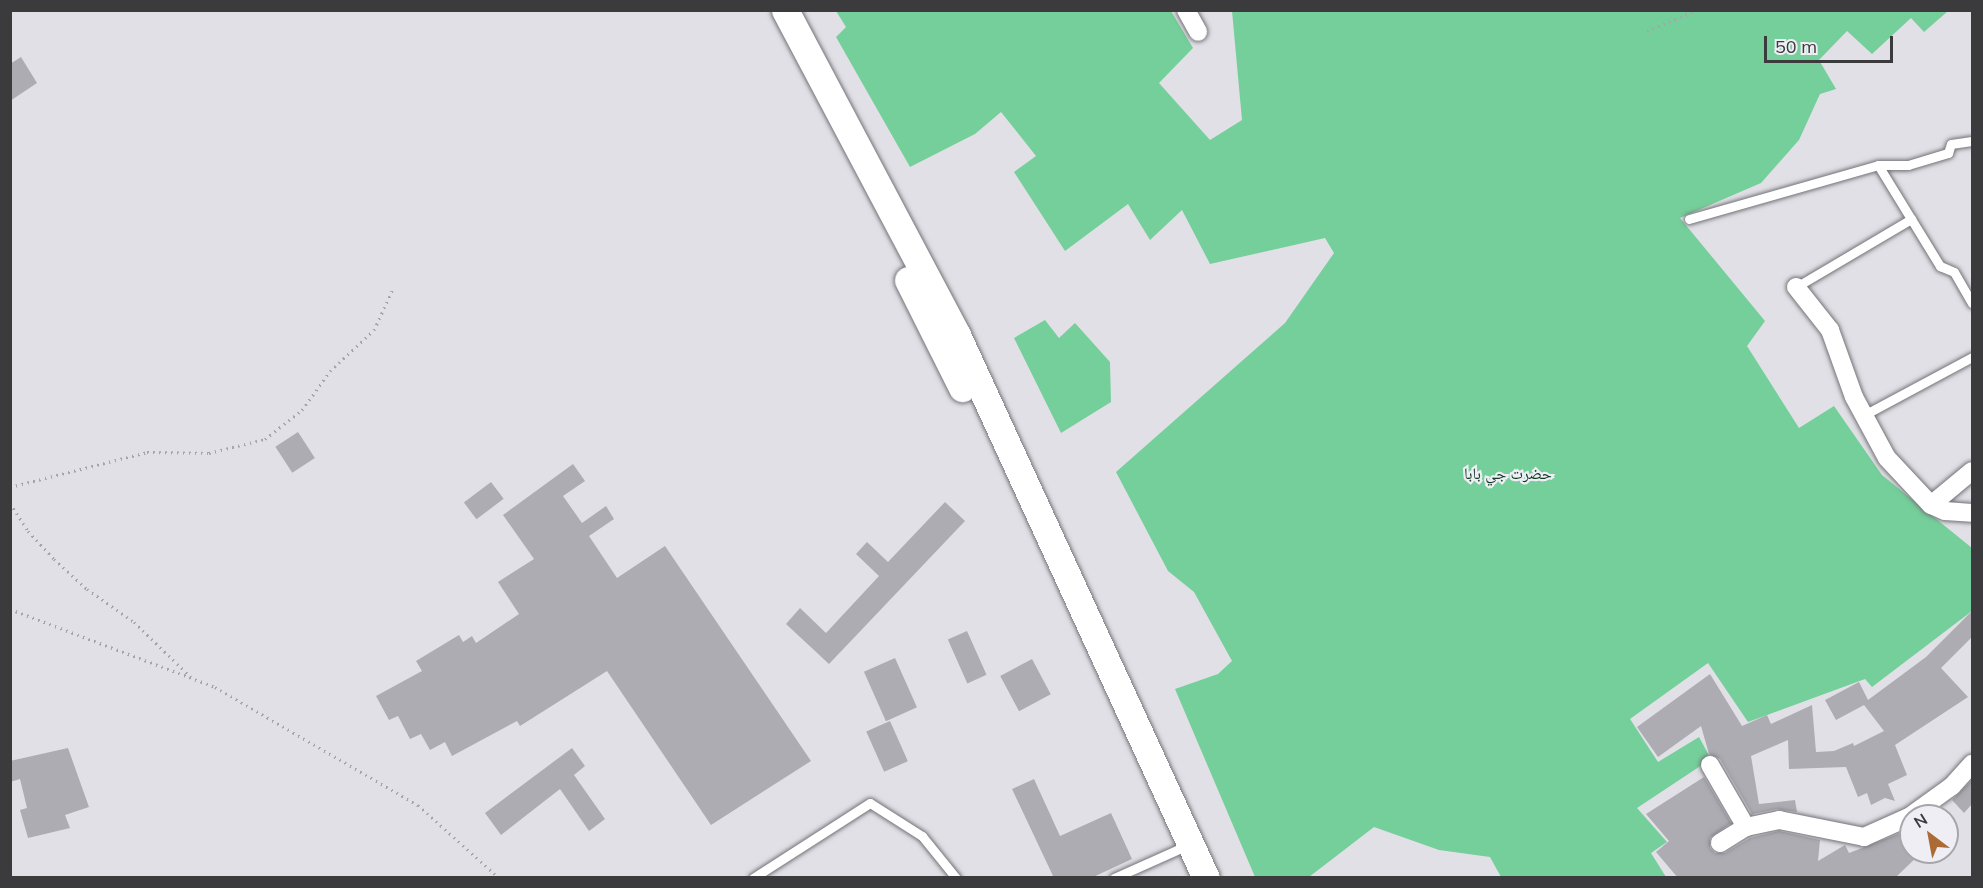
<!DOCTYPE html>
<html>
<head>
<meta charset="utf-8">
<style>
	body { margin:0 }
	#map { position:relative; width:1983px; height:888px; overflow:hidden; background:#e1e0e6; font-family:Mulish,"Noto Naskh Arabic",sans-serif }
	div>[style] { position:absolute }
	.green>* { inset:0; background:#75cf9a }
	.building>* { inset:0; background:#adacb2; transform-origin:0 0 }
	.path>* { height:3px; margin-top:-1.5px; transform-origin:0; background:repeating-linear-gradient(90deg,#a5a4a9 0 1.5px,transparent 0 6px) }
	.roads { filter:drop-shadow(0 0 2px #737378) drop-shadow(0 0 2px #737378) }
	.service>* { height:9px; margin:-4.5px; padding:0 4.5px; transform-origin:4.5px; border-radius:4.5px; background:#fff }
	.minor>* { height:18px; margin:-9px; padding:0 9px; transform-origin:9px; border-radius:9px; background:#fff }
	.primary>* { height:27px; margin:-13.5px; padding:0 13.5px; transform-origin:13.5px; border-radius:13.5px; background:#fff }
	span { translate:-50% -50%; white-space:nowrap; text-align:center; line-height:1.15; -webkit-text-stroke:4.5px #eeeef4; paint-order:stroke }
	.park-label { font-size:16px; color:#0e3621 }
	.frame { position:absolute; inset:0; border:12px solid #3b3a3d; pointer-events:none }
	.north { position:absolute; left:1899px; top:804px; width:60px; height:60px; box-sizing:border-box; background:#eeeef4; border:2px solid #a6a6ab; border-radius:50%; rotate:328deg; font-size:16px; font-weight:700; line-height:24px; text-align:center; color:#3b3a3d }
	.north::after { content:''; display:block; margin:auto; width:21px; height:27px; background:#ac6b34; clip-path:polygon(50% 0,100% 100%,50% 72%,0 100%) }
	.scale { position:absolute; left:1764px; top:36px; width:129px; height:27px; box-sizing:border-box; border:3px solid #3b3a3d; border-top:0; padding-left:8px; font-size:18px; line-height:21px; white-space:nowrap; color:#3b3a3d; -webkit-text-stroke:4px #eeeef4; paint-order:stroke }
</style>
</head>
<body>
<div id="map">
	<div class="green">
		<div style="clip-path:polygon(836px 11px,1171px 11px,1193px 48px,1159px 83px,1210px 140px,1242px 120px,1232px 11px,1948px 11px,1924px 32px,1911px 18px,1872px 54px,1847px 31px,1819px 60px,1836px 89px,1820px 94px,1799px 140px,1761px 183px,1680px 218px,1765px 321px,1747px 346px,1799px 428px,1834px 406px,1882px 475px,1972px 548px,1972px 611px,1872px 687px,1865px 679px,1748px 722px,1708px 663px,1630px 719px,1658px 762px,1699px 737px,1711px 759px,1637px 808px,1667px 842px,1651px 853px,1666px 877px,1501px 877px,1490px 857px,1439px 850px,1374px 827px,1309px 877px,1255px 877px,1175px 689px,1218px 674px,1232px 661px,1194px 592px,1168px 571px,1116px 472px,1285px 323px,1334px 253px,1325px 238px,1210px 264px,1182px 210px,1150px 240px,1128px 204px,1065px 251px,1014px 172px,1036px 156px,1001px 112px,975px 134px,910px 167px,836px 37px,846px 27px)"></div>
		<div style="clip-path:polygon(1045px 320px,1059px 338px,1075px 323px,1110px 362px,1111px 402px,1061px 433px,1014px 338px)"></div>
	</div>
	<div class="building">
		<div style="clip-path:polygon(21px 57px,37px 83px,10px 101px,10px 64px)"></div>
		<div style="left:298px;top:432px;width:31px;height:27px;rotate:57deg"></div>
		<div style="clip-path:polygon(573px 464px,585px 481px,563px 496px,582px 523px,606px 506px,614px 519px,589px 536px,617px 578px,665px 546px,811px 761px,711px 825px,607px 671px,520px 726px,517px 721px,452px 756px,445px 742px,430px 750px,421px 734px,410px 739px,398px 716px,389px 720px,376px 696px,422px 671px,416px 661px,459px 635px,463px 642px,472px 636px,476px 643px,519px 614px,498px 582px,534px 559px,503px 515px)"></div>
		<div style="left:491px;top:482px;width:21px;height:34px;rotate:53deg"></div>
		<div style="clip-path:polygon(945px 502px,965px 521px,829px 664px,786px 624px,800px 608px,826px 633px,879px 576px,856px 554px,867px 542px,888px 562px)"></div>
		<div style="clip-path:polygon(1972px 611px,1972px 637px,1941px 668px,1968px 697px,1895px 745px,1907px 775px,1888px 784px,1895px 801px,1885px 798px,1871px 805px,1867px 793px,1858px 797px,1846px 767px,1789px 769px,1788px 740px,1751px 756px,1759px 804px,1795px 800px,1797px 812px,1777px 809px,1752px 814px,1720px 759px,1709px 754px,1701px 726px,1658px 757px,1637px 727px,1710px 674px,1742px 726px,1767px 715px,1771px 724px,1812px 705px,1816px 752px,1834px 751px,1853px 743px,1854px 746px,1884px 731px,1864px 705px,1836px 720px,1825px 700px,1859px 682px,1868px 700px,1926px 657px)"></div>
		<div style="left:967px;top:631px;width:48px;height:21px;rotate:66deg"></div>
		<div style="left:895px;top:658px;width:54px;height:34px;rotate:66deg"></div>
		<div style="left:1032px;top:659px;width:40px;height:36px;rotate:62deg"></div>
		<div style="left:890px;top:721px;width:44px;height:26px;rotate:66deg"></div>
		<div style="clip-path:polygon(68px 748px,89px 807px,65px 815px,70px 828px,28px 838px,20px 810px,27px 808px,20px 779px,10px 782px,10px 761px)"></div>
		<div style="clip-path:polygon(572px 748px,585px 766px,574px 775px,605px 819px,589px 831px,560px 789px,501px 835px,485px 813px)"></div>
		<div style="clip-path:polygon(1704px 777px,1731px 823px,1710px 838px,1710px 848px,1715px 853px,1725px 853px,1750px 838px,1779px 831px,1820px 840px,1818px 861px,1845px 845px,1849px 853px,1901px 833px,1903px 837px,1911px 833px,1911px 852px,1922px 852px,1895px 878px,1678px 878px,1656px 852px,1669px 841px,1646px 814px)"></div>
		<div style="clip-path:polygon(1034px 779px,1060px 836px,1111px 813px,1132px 859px,1091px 878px,1054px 878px,1012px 789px)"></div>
		<div style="clip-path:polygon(1972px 780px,1972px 804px,1964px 813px,1952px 800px)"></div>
	</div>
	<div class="path">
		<div style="left:1647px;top:31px;width:54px;rotate:-22.8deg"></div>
		<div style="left:10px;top:487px;width:141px;rotate:-14.3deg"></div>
		<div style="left:147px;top:452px;width:62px;rotate:0.9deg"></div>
		<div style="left:209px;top:453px;width:58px;rotate:-14deg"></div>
		<div style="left:265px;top:439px;width:47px;rotate:-38.1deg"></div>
		<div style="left:302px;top:410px;width:48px;rotate:-54.3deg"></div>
		<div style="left:330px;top:371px;width:60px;rotate:-43deg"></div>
		<div style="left:374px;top:330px;width:45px;rotate:-65.1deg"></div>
		<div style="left:10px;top:503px;width:33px;rotate:57deg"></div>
		<div style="left:28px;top:531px;width:38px;rotate:47deg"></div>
		<div style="left:54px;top:559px;width:45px;rotate:42.3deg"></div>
		<div style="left:87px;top:589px;width:57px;rotate:35.1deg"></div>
		<div style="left:134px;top:622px;width:79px;rotate:44deg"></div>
		<div style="left:10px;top:609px;width:219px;rotate:20.8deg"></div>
		<div style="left:215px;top:687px;width:235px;rotate:30.2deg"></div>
		<div style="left:418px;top:805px;width:109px;rotate:42deg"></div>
	</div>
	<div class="roads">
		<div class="service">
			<div style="left:1878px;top:165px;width:119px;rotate:58.5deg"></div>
			<div style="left:1940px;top:266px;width:15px;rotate:23deg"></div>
			<div style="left:1954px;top:272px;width:36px;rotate:60deg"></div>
			<div style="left:1689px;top:219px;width:197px;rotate:-15.9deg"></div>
			<div style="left:1878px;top:165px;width:30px"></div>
			<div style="left:1908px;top:165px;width:42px;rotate:-16.7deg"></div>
			<div style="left:1948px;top:153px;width:9px;rotate:-72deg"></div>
			<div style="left:1951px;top:144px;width:21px;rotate:-8deg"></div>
			<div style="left:1796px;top:287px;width:134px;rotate:-30.6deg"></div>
			<div style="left:1864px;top:415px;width:123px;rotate:-28.2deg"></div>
			<div style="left:753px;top:878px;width:139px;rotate:-32.7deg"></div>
			<div style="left:870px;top:803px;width:62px;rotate:32.4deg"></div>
			<div style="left:922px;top:836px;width:54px;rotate:51deg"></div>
			<div style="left:1114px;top:878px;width:81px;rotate:-24deg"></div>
		</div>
		<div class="minor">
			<div style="left:1186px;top:10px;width:25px;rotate:61deg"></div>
			<div style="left:1796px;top:287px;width:55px;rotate:51.7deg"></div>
			<div style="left:1830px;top:330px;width:71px;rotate:70.3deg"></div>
			<div style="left:1854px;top:397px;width:69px;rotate:61.6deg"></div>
			<div style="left:1887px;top:458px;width:64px;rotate:46.9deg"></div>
			<div style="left:1931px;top:505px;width:15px;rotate:23deg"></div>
			<div style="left:1945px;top:511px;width:27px;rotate:4deg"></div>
			<div style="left:1931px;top:505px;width:53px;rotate:-39.7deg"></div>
			<div style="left:1710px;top:765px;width:72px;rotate:59.9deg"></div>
			<div style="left:1720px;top:843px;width:31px;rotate:-32deg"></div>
			<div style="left:1746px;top:827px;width:34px;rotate:-12deg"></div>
			<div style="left:1779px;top:820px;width:87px;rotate:11.3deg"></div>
			<div style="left:1864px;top:837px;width:49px;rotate:-24deg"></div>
			<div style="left:1909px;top:817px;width:53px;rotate:-35.8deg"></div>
			<div style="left:1952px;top:786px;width:30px;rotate:-48deg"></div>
		</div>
		<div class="primary">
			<div style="left:785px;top:10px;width:368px;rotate:62.1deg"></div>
			<div style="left:957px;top:335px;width:597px;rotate:65.37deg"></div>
			<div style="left:908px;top:280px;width:121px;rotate:63.4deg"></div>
		</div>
	</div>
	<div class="park-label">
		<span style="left:1508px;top:473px">حضرت جي بابا</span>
	</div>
	<div class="frame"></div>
	<div class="north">N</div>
	<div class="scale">50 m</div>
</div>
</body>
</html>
